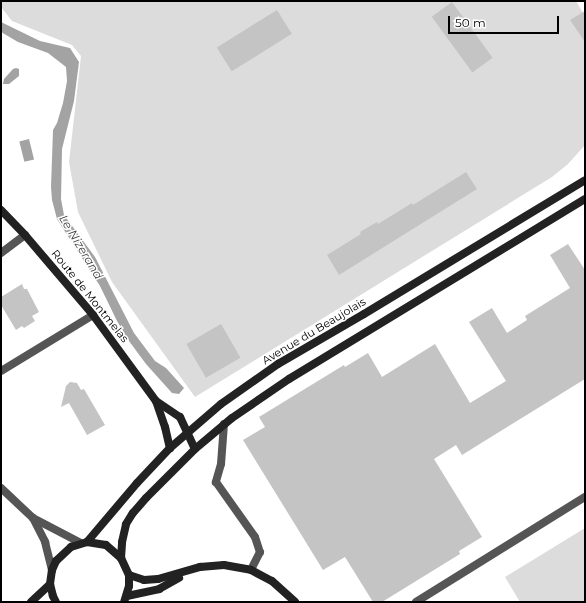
<!DOCTYPE html>
<html>
<head>
<meta charset="utf-8">
<style>
	body { margin:0 }
	#map { position:relative; width:586px; height:603px; overflow:hidden; background:#fff; font-family:Montserrat,sans-serif }
	div>[style] { position:absolute }
	.green>* { inset:0; background:#dcdcdc }
	.water>* { inset:0; background:#a3a3a3; transform-origin:0 0 }
	.building>* { inset:0; background:#c4c4c4; transform-origin:0 0 }
	.lane>* { height:8px; margin:-4px; padding:0 4px; transform-origin:4px; border-radius:4px; background:#555 }
	.street>* { height:8px; margin:-4px; padding:0 4px; transform-origin:4px; border-radius:4px; background:#555 }
	.secondary>* { height:8px; margin:-4px; padding:0 4px; transform-origin:4px; border-radius:4px; background:#222 }
	span { translate:-50% -50%; white-space:nowrap; text-align:center; line-height:1.15; -webkit-text-stroke:3px #fff; paint-order:stroke }
	.street-label { font-size:11px; color:#000 }
	.water-label { font-size:12px; color:#444; font-style:italic }
	.frame { position:absolute; inset:0; border:2px solid #000; pointer-events:none }
	.scale { position:absolute; left:448px; top:16px; width:111px; height:18px; box-sizing:border-box; border:2px solid #000; border-top:0; padding-left:5px; font-size:12px; line-height:14px; white-space:nowrap; color:#000; -webkit-text-stroke:3px #fff; paint-order:stroke }
</style>
</head>
<body>
<div id="map">
	<div class="green">
		<div style="clip-path:polygon(1px 1px,576px 1px,583px 13px,585px 12px,585px 145px,568px 164px,552px 177px,195px 397px,112px 282px,78px 212px,69px 162px,81px 56px,72px 45px,12px 21px,1px 7px)"></div>
		<div style="clip-path:polygon(585px 528px,585px 602px,520px 602px,505px 577px)"></div>
	</div>
	<div class="water">
		<div style="clip-path:polygon(1px 22px,40px 41px,70px 48px,79px 62px,74px 101px,62px 149px,61px 199px,64px 215px,95px 257px,134px 333px,155px 361px,166px 368px,184px 388px,179px 394px,172px 393px,146px 364px,129px 341px,117px 321px,100px 286px,57px 219px,52px 200px,51px 187px,53px 130px,57px 123px,63px 103px,67px 81px,66px 67px,48px 53px,18px 42px,1px 32px)"></div>
		<div style="clip-path:polygon(16px 68px,19px 69px,19px 76px,9px 84px,3px 84px,4px 79px,13px 69px)"></div>
		<div style="left:29px;top:139px;width:21px;height:10px;rotate:76deg"></div>
	</div>
	<div class="building">
		<div style="left:452px;top:2px;width:69px;height:25px;rotate:54deg"></div>
		<div style="left:277px;top:10px;width:28px;height:71px;rotate:58deg"></div>
		<div style="clip-path:polygon(585px 11px,585px 42px,570px 20px)"></div>
		<div style="clip-path:polygon(466px 172px,477px 189px,339px 275px,327px 255px,361px 234px,360px 232px,377px 222px,378px 224px,412px 203px,413px 205px)"></div>
		<div style="clip-path:polygon(568px 244px,585px 270px,585px 379px,462px 455px,456px 445px,434px 459px,482px 537px,459px 551px,460px 554px,382px 602px,373px 602px,345px 557px,323px 570px,243px 440px,265px 427px,259px 417px,344px 365px,345px 367px,368px 353px,382px 377px,435px 344px,470px 403px,506px 381px,469px 322px,492px 308px,507px 333px,527px 320px,525px 316px,570px 288px,550px 255px)"></div>
		<div style="clip-path:polygon(22px 284px,24px 289px,27px 289px,39px 312px,32px 316px,35px 321px,24px 328px,22px 326px,16px 330px,1px 305px,1px 297px)"></div>
		<div style="left:221px;top:324px;width:39px;height:40px;rotate:60deg"></div>
		<div style="clip-path:polygon(70px 382px,77px 383px,81px 390px,84px 389px,105px 425px,87px 435px,69px 403px,61px 407px,66px 386px)"></div>
	</div>
	<div class="lane">
		<div style="left:224px;top:424px;width:40px;rotate:94.3deg"></div>
		<div style="left:221px;top:464px;width:19px;rotate:106deg"></div>
		<div style="left:216px;top:482px;width:67px;rotate:54.7deg"></div>
		<div style="left:255px;top:537px;width:16px;rotate:72deg"></div>
		<div style="left:260px;top:552px;width:20px;rotate:117deg"></div>
		<div style="left:416px;top:602px;width:199px;rotate:-31.9deg"></div>
	</div>
	<div class="street">
		<div style="left:1px;top:253px;width:30px;rotate:-37deg"></div>
		<div style="left:1px;top:371px;width:108px;rotate:-31.3deg"></div>
		<div style="left:1px;top:488px;width:44px;rotate:43.2deg"></div>
		<div style="left:33px;top:518px;width:54px;rotate:27.5deg"></div>
		<div style="left:33px;top:518px;width:27px;rotate:63deg"></div>
		<div style="left:45px;top:542px;width:29px;rotate:76deg"></div>
	</div>
	<div class="secondary">
		<div style="left:1px;top:210px;width:35px;rotate:46deg"></div>
		<div style="left:25px;top:235px;width:105px;rotate:49.6deg"></div>
		<div style="left:93px;top:315px;width:107px;rotate:53.8deg"></div>
		<div style="left:156px;top:401px;width:28px;rotate:71deg"></div>
		<div style="left:165px;top:427px;width:22px;rotate:77deg"></div>
		<div style="left:156px;top:401px;width:29px;rotate:34deg"></div>
		<div style="left:180px;top:417px;width:35px;rotate:65deg"></div>
		<div style="left:87px;top:542px;width:77px;rotate:-49.7deg"></div>
		<div style="left:137px;top:483px;width:48px;rotate:-46.7deg"></div>
		<div style="left:170px;top:448px;width:67px;rotate:-40.8deg"></div>
		<div style="left:221px;top:404px;width:70px;rotate:-35.1deg"></div>
		<div style="left:278px;top:364px;width:99px;rotate:-30.2deg"></div>
		<div style="left:364px;top:314px;width:258px;rotate:-31.2deg"></div>
		<div style="left:121px;top:558px;width:16px;rotate:-86deg"></div>
		<div style="left:122px;top:542px;width:18px;rotate:-77deg"></div>
		<div style="left:126px;top:524px;width:13px;rotate:-58deg"></div>
		<div style="left:133px;top:513px;width:20px;rotate:-49deg"></div>
		<div style="left:146px;top:498px;width:69px;rotate:-45deg"></div>
		<div style="left:195px;top:449px;width:48px;rotate:-40deg"></div>
		<div style="left:232px;top:418px;width:69px;rotate:-34.4deg"></div>
		<div style="left:289px;top:379px;width:346px;rotate:-31.3deg"></div>
		<div style="left:129px;top:575px;width:16px;rotate:18deg"></div>
		<div style="left:144px;top:580px;width:14px;rotate:-4deg"></div>
		<div style="left:158px;top:579px;width:44px;rotate:-15.9deg"></div>
		<div style="left:200px;top:567px;width:24px;rotate:-5deg"></div>
		<div style="left:224px;top:565px;width:27px;rotate:10deg"></div>
		<div style="left:251px;top:570px;width:24px;rotate:28deg"></div>
		<div style="left:272px;top:581px;width:31px;rotate:42deg"></div>
		<div style="left:127px;top:596px;width:33px;rotate:-12deg"></div>
		<div style="left:159px;top:589px;width:23px;rotate:-29deg"></div>
		<div style="left:31px;top:602px;width:26px;rotate:-43deg"></div>
		<div style="left:56px;top:602px;width:7px;rotate:-117deg"></div>
		<div style="left:53px;top:596px;width:12px;rotate:-104deg"></div>
		<div style="left:50px;top:584px;width:14px;rotate:-82deg"></div>
		<div style="left:52px;top:570px;width:10px;rotate:-66deg"></div>
		<div style="left:56px;top:561px;width:21px;rotate:-43deg"></div>
		<div style="left:71px;top:547px;width:17px;rotate:-17deg"></div>
		<div style="left:87px;top:542px;width:19px;rotate:9deg"></div>
		<div style="left:106px;top:545px;width:20px;rotate:41deg"></div>
		<div style="left:121px;top:558px;width:19px;rotate:65deg"></div>
		<div style="left:129px;top:575px;width:11px;rotate:90deg"></div>
		<div style="left:129px;top:586px;width:17px;rotate:107deg"></div>
	</div>
	<div class="street-label">
		<span style="left:90px;top:296px;rotate:51deg">Route de Montmelas</span>
		<span style="left:314px;top:331px;rotate:-31deg">Avenue du Beaujolais</span>
	</div>
	<div class="water-label">
		<span style="left:81px;top:247px;rotate:59deg">Le Nizerand</span>
	</div>
	<div class="frame"></div>
	<div class="scale">50 m</div>
</div>
</body>
</html>
